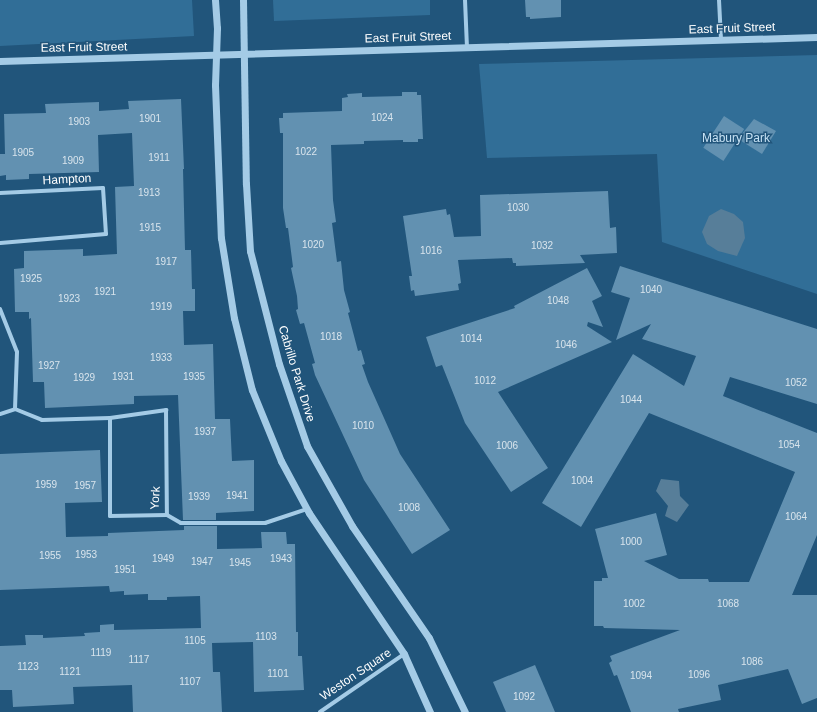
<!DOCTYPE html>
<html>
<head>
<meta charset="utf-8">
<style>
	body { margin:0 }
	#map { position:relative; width:817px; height:712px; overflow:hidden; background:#21557b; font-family:Arial,sans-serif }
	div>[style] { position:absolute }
	.green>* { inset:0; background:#316e97 }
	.water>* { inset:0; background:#577e99 }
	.building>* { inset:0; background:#6291b1; transform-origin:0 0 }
	.minor>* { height:4px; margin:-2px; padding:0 2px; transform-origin:2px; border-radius:2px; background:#a4cbe6 }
	.tertiary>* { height:7px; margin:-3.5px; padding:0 3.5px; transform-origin:3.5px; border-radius:3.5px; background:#a4cbe6 }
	span { translate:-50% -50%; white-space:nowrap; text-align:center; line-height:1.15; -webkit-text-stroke:3px #21557b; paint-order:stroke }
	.number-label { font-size:10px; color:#d8e4ec }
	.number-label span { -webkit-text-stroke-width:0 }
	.street-label { font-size:12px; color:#fff }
	.park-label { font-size:12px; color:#c7e2f4 }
</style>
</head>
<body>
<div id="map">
	<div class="green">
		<div style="clip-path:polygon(0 0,192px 0,194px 36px,0 46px)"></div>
		<div style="clip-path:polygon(273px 0,430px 0,430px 15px,274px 21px)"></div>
		<div style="clip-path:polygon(817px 55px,817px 294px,662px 242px,657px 154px,487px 158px,479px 64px)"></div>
	</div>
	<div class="water">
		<div style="clip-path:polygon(721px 209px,734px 214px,743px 222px,745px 238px,737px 256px,718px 251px,707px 244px,702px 232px,709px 216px)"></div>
		<div style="clip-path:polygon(661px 479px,679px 481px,680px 496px,689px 505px,677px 522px,665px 516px,668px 506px,656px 491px)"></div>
	</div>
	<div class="building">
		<div style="clip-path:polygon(525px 0,561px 0,561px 17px,530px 19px,530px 17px,526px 17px)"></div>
		<div style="clip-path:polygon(402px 92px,417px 92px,417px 95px,421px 95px,423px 139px,418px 139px,418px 142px,403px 142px,403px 140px,364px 141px,364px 144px,331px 145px,333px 200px,336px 222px,332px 223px,337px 262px,341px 261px,344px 290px,350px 312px,348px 313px,358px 351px,361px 350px,365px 364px,362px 365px,368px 382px,400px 454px,450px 530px,412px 554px,364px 480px,315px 375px,312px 364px,315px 363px,304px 323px,300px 324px,296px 310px,298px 309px,297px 296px,291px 268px,293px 267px,288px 228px,286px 228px,283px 208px,283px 133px,280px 133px,279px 118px,283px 118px,283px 113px,342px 111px,342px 98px,348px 97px,347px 94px,362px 93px,362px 97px,402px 96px)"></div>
		<div style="clip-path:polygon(181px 99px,184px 169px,183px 169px,185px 250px,191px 250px,192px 289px,195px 289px,195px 311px,183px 311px,184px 345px,213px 344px,215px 419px,230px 419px,232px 461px,254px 460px,254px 511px,216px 513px,216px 520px,183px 520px,178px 395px,134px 396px,134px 404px,45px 408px,44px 382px,33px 382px,31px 318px,29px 319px,29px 312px,15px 312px,14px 269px,24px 268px,24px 251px,83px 249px,83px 256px,117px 254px,115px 187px,134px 186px,132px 133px,98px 135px,99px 172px,29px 174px,29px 179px,6px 180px,6px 175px,0 176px,0 154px,5px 154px,4px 114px,46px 113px,45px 104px,99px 102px,99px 111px,129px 109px,128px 101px)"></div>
		<div style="left:724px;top:116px;width:24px;height:38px;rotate:33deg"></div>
		<div style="clip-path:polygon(754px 119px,776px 131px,762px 154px,738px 139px)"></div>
		<div style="clip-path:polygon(608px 191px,610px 228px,616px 227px,617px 253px,580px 255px,585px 263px,516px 266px,516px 263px,513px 263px,512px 258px,458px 260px,461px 283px,458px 284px,459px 290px,415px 296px,414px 290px,411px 291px,409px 276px,412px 276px,403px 216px,446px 209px,447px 215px,450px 214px,454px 237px,481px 236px,480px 195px)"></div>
		<div style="clip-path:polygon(620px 266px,817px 329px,817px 404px,730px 377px,723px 396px,817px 433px,817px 535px,792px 595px,817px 595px,817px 698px,802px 704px,788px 669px,718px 685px,721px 700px,678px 709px,679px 712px,631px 712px,617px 675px,614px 676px,609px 663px,612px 661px,610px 656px,680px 630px,604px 628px,603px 626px,594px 626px,594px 581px,602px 581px,602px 578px,608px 578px,595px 529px,656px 513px,667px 555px,644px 561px,679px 579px,708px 579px,709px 582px,749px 582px,795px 472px,649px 413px,581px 527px,542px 503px,633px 354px,684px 386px,696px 356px,642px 339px,651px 324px,616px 340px,630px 298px,611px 292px)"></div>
		<div style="clip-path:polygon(587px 268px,602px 296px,592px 301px,603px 327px,588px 322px,587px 326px,612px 342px,498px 392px,548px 468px,511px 492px,465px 423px,442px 365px,436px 367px,426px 337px,515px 308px,514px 306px)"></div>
		<div style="clip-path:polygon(100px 450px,102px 502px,65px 503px,66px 537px,108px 536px,108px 533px,184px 530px,184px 526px,217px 526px,217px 549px,262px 548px,261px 532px,286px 532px,287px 544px,295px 544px,296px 632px,298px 632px,298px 656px,302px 656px,304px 690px,254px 692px,253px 642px,212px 643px,213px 672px,220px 672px,222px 712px,133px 712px,132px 685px,73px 687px,74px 704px,13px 707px,12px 690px,0 690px,0 646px,26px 645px,25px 635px,43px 635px,43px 638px,85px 636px,84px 633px,100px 632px,100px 625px,114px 624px,114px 630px,201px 628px,200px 596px,167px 597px,167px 600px,148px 600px,148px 594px,124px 595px,124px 591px,110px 592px,109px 586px,0 590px,0 454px)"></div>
		<div style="clip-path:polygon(535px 665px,555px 712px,506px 712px,493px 682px)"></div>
	</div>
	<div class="minor">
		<div style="left:465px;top:0;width:47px;rotate:87.6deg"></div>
		<div style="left:719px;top:0;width:40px;rotate:87.1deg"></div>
		<div style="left:0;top:193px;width:103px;rotate:-2.8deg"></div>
		<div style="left:103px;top:188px;width:46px;rotate:86.3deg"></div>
		<div style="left:106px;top:234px;width:106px;rotate:175.1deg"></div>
		<div style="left:0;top:309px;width:46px;rotate:68.4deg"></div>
		<div style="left:17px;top:352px;width:57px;rotate:92deg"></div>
		<div style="left:0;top:414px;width:16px;rotate:-18deg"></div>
		<div style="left:15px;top:409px;width:29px;rotate:22deg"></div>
		<div style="left:42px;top:420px;width:68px;rotate:-1.7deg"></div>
		<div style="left:110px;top:418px;width:57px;rotate:-8.1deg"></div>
		<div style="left:166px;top:410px;width:105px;rotate:89.5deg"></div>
		<div style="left:167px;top:515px;width:57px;rotate:179deg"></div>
		<div style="left:110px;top:516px;width:98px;rotate:-90deg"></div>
		<div style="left:167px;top:515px;width:16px;rotate:30deg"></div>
		<div style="left:181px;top:523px;width:84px"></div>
		<div style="left:265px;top:523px;width:44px;rotate:-18.4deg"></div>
		<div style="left:320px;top:712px;width:102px;rotate:-34.6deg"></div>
	</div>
	<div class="tertiary">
		<div style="left:215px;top:0;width:28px;rotate:86deg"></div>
		<div style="left:217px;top:28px;width:57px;rotate:92deg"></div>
		<div style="left:215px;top:85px;width:153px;rotate:87.8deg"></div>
		<div style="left:221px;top:238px;width:81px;rotate:80.8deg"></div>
		<div style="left:234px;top:318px;width:74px;rotate:76deg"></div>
		<div style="left:252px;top:390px;width:77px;rotate:67.8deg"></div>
		<div style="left:281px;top:461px;width:59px;rotate:61.7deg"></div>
		<div style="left:309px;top:513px;width:170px;rotate:56deg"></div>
		<div style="left:404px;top:654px;width:64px;rotate:65.9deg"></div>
		<div style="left:243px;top:0;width:184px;rotate:89.1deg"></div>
		<div style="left:246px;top:184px;width:67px;rotate:86.6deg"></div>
		<div style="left:250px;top:251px;width:117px;rotate:75.6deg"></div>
		<div style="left:279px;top:364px;width:87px;rotate:71.1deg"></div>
		<div style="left:307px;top:446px;width:92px;rotate:60.6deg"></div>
		<div style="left:352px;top:526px;width:136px;rotate:55.5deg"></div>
		<div style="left:429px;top:638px;width:82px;rotate:64.1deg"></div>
		<div style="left:0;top:61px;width:817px;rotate:-1.68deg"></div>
	</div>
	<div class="number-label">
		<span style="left:382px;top:118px">1024</span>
		<span style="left:150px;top:119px">1901</span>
		<span style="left:79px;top:122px">1903</span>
		<span style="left:306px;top:152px">1022</span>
		<span style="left:23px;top:153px">1905</span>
		<span style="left:159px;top:158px">1911</span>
		<span style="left:73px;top:161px">1909</span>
		<span style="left:149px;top:193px">1913</span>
		<span style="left:518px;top:208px">1030</span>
		<span style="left:150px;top:228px">1915</span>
		<span style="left:313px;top:245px">1020</span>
		<span style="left:542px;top:246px">1032</span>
		<span style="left:431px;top:251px">1016</span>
		<span style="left:166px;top:262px">1917</span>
		<span style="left:31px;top:279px">1925</span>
		<span style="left:651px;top:290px">1040</span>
		<span style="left:105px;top:292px">1921</span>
		<span style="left:69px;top:299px">1923</span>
		<span style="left:558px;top:301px">1048</span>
		<span style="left:161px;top:307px">1919</span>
		<span style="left:331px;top:337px">1018</span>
		<span style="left:471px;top:339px">1014</span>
		<span style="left:566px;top:345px">1046</span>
		<span style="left:161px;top:358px">1933</span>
		<span style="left:49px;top:366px">1927</span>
		<span style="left:123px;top:377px">1931</span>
		<span style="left:194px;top:377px">1935</span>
		<span style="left:84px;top:378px">1929</span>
		<span style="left:485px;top:381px">1012</span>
		<span style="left:796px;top:383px">1052</span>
		<span style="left:631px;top:400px">1044</span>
		<span style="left:363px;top:426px">1010</span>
		<span style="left:205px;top:432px">1937</span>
		<span style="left:789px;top:445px">1054</span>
		<span style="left:507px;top:446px">1006</span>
		<span style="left:582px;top:481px">1004</span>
		<span style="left:46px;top:485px">1959</span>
		<span style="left:85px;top:486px">1957</span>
		<span style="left:237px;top:496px">1941</span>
		<span style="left:199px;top:497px">1939</span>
		<span style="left:409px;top:508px">1008</span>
		<span style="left:796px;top:517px">1064</span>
		<span style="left:631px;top:542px">1000</span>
		<span style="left:86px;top:555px">1953</span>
		<span style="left:50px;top:556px">1955</span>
		<span style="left:163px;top:559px">1949</span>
		<span style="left:281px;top:559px">1943</span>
		<span style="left:202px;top:562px">1947</span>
		<span style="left:240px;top:563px">1945</span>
		<span style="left:125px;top:570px">1951</span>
		<span style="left:634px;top:604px">1002</span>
		<span style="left:728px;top:604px">1068</span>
		<span style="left:266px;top:637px">1103</span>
		<span style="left:195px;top:641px">1105</span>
		<span style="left:101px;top:653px">1119</span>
		<span style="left:139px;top:660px">1117</span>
		<span style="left:752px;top:662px">1086</span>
		<span style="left:28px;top:667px">1123</span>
		<span style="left:70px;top:672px">1121</span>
		<span style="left:278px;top:674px">1101</span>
		<span style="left:699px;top:675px">1096</span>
		<span style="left:641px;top:676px">1094</span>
		<span style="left:190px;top:682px">1107</span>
		<span style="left:524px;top:697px">1092</span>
	</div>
	<div class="street-label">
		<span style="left:732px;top:29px;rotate:-2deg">East Fruit Street</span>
		<span style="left:408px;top:38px;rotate:-2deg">East Fruit Street</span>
		<span style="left:84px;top:48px;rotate:-1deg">East Fruit Street</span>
		<span style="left:67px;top:180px;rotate:-3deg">Hampton</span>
		<span style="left:296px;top:374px;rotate:73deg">Cabrillo Park Drive</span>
		<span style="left:156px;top:498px;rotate:-87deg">York</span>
		<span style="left:356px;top:675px;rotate:-34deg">Weston Square</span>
	</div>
	<div class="park-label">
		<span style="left:736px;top:139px">Mabury Park</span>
	</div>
</div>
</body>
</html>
